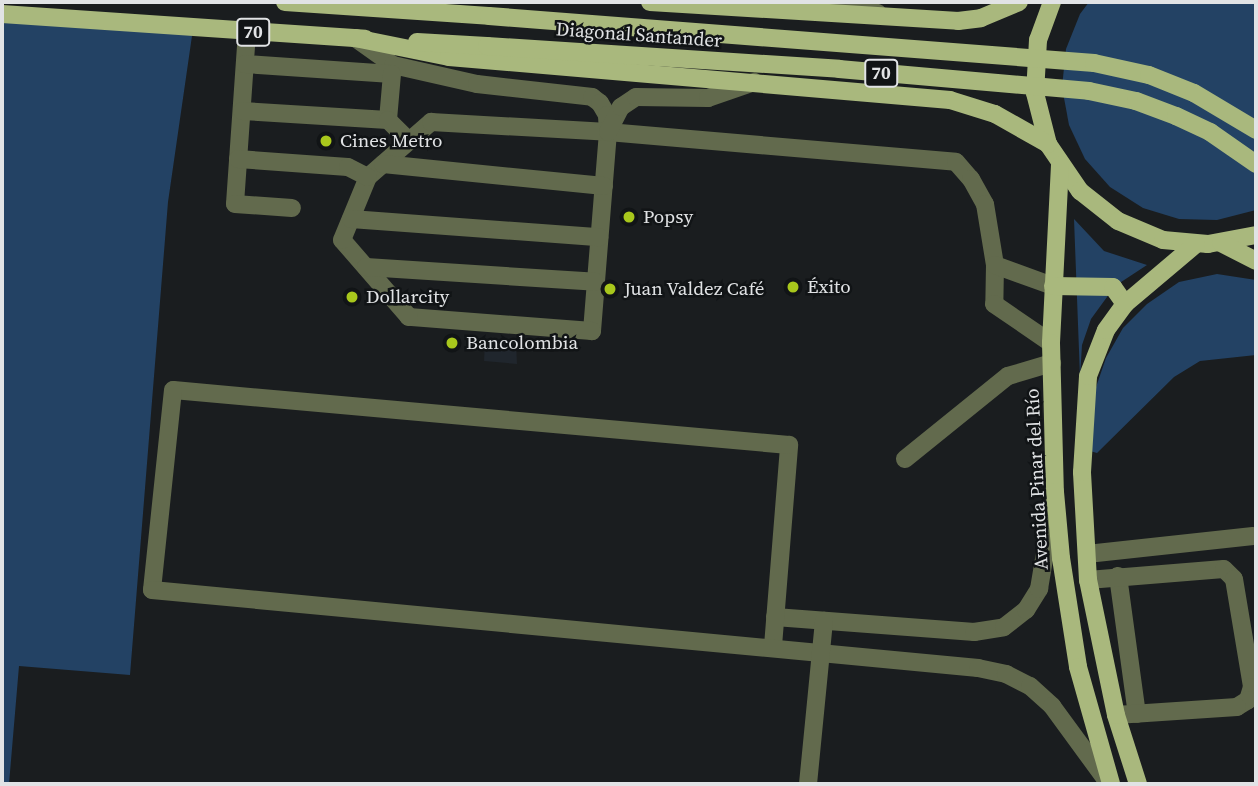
<!DOCTYPE html>
<html>
<head>
<meta charset="utf-8">
<style>
	body { margin:0 }
	#map { position:relative; width:1258px; height:786px; overflow:hidden; background:#1a1d1f; font-family:"Source Serif 4",serif }
	div>[style] { position:absolute }
	.built>* { inset:0; background:#20262d }
	.green>* { inset:0; background:#234264 }
	.minor>* { height:18px; margin:-9px; padding:0 9px; transform-origin:9px; border-radius:9px; background:#626a4d }
	.major>* { height:18px; margin:-9px; padding:0 9px; transform-origin:9px; border-radius:9px; background:#a9b87d }
	.major-bridge>* { height:18px; margin:-9px; padding:0 9px; transform-origin:9px; border-radius:9px; background:#a9b87d }
	.dots>* { width:19px; height:19px; translate:-50% -50%; box-sizing:border-box; border:4px solid #111416; border-radius:50% }
	span { translate:-50% -50%; white-space:nowrap; text-align:center; line-height:1.15; -webkit-text-stroke:5px #111416; paint-order:stroke }
	.shield-label span { padding:2px 5px; background:#111416; border:2px solid; border-radius:5px; -webkit-text-stroke-width:0 }
	.shield-label { font-size:18px; color:#e1e3e5; font-weight:700 }
	.street-label { font-size:19px; color:#e1e3e5 }
	.poi-label { font-size:19px; color:#e1e3e5 }
	.left { translate:0 -50%; text-align:left }
	.frame { position:absolute; inset:0; border:4px solid #e1e3e5; pointer-events:none }
</style>
</head>
<body>
<div id="map">
	<div class="built">
		<div style="clip-path:polygon(485px 341px,516px 342px,517px 364px,484px 361px)"></div>
	</div>
	<div class="green">
		<div style="clip-path:polygon(1089px 2px,1256px 2px,1256px 210px,1217px 220px,1179px 219px,1143px 208px,1110px 187px,1085px 159px,1069px 125px,1062px 87px,1066px 49px,1080px 14px)"></div>
		<div style="clip-path:polygon(2px 16px,194px 22px,168px 202px,130px 675px,19px 666px,9px 784px,2px 784px)"></div>
		<div style="clip-path:polygon(1074px 219px,1104px 251px,1147px 265px,1115px 286px,1091px 319px,1082px 345px,1080px 377px)"></div>
		<div style="clip-path:polygon(1217px 274px,1256px 280px,1256px 355px,1200px 361px,1174px 377px,1097px 453px,1090px 451px,1095px 390px,1106px 358px,1123px 328px,1147px 304px,1179px 282px)"></div>
	</div>
	<div class="minor">
		<div style="left:831px;top:2px;width:48px;rotate:13.2deg"></div>
		<div style="left:247px;top:32px;width:172px;rotate:94deg"></div>
		<div style="left:235px;top:204px;width:57px;rotate:4deg"></div>
		<div style="left:355px;top:38px;width:47px;rotate:35.4deg"></div>
		<div style="left:393px;top:65px;width:86px;rotate:12.7deg"></div>
		<div style="left:477px;top:84px;width:116px;rotate:6.4deg"></div>
		<div style="left:592px;top:97px;width:10px;rotate:37deg"></div>
		<div style="left:600px;top:103px;width:14px;rotate:60deg"></div>
		<div style="left:607px;top:115px;width:17px;rotate:87deg"></div>
		<div style="left:608px;top:132px;width:200px;rotate:94.6deg"></div>
		<div style="left:592px;top:331px;width:184px;rotate:-175.6deg"></div>
		<div style="left:409px;top:317px;width:102px;rotate:-131deg"></div>
		<div style="left:342px;top:240px;width:68px;rotate:-67.6deg"></div>
		<div style="left:368px;top:177px;width:84px;rotate:-41.1deg"></div>
		<div style="left:431px;top:122px;width:177px;rotate:3.2deg"></div>
		<div style="left:608px;top:132px;width:349px;rotate:4.9deg"></div>
		<div style="left:956px;top:162px;width:23px;rotate:49deg"></div>
		<div style="left:971px;top:179px;width:29px;rotate:61deg"></div>
		<div style="left:985px;top:204px;width:62px;rotate:80.7deg"></div>
		<div style="left:995px;top:265px;width:39px;rotate:91deg"></div>
		<div style="left:994px;top:304px;width:69px;rotate:34.4deg"></div>
		<div style="left:245px;top:64px;width:147px;rotate:3.9deg"></div>
		<div style="left:392px;top:74px;width:46px;rotate:95deg"></div>
		<div style="left:242px;top:111px;width:146px;rotate:3.5deg"></div>
		<div style="left:388px;top:120px;width:30px;rotate:45deg"></div>
		<div style="left:608px;top:132px;width:28px;rotate:-63deg"></div>
		<div style="left:621px;top:107px;width:18px;rotate:-34deg"></div>
		<div style="left:636px;top:97px;width:72px;rotate:0.8deg"></div>
		<div style="left:708px;top:98px;width:49px;rotate:-19.2deg"></div>
		<div style="left:238px;top:159px;width:110px;rotate:4.2deg"></div>
		<div style="left:348px;top:167px;width:22px;rotate:27deg"></div>
		<div style="left:383px;top:164px;width:222px;rotate:5.7deg"></div>
		<div style="left:351px;top:219px;width:249px;rotate:4.2deg"></div>
		<div style="left:995px;top:265px;width:62px;rotate:19.9deg"></div>
		<div style="left:366px;top:267px;width:230px;rotate:3.7deg"></div>
		<div style="left:905px;top:459px;width:132px;rotate:-38.9deg"></div>
		<div style="left:1008px;top:376px;width:46px;rotate:-16.5deg"></div>
		<div style="left:1087px;top:554px;width:167px;rotate:-6.2deg"></div>
		<div style="left:1118px;top:576px;width:139px;rotate:82.2deg"></div>
		<div style="left:1088px;top:580px;width:136px;rotate:-4.6deg"></div>
		<div style="left:1224px;top:569px;width:14px;rotate:45deg"></div>
		<div style="left:1234px;top:579px;width:109px;rotate:80.5deg"></div>
		<div style="left:1252px;top:687px;width:14px;rotate:107deg"></div>
		<div style="left:1248px;top:700px;width:13px;rotate:148deg"></div>
		<div style="left:1237px;top:707px;width:121px;rotate:176.2deg"></div>
		<div style="left:775px;top:617px;width:200px;rotate:4.3deg"></div>
		<div style="left:974px;top:632px;width:30px;rotate:-9deg"></div>
		<div style="left:1004px;top:627px;width:28px;rotate:-38deg"></div>
		<div style="left:1026px;top:610px;width:25px;rotate:-58deg"></div>
		<div style="left:1039px;top:589px;width:85px;rotate:-80.5deg"></div>
		<div style="left:773px;top:646px;width:202px;rotate:-85.4deg"></div>
		<div style="left:789px;top:445px;width:618px;rotate:-174.9deg"></div>
		<div style="left:173px;top:390px;width:201px;rotate:96deg"></div>
		<div style="left:152px;top:590px;width:830px;rotate:5.39deg"></div>
		<div style="left:978px;top:668px;width:29px;rotate:12deg"></div>
		<div style="left:1006px;top:674px;width:27px;rotate:27deg"></div>
		<div style="left:1030px;top:686px;width:30px;rotate:42deg"></div>
		<div style="left:1052px;top:706px;width:97px;rotate:53.8deg"></div>
		<div style="left:808px;top:784px;width:164px;rotate:-84.4deg"></div>
	</div>
	<div class="major">
		<div style="left:285px;top:2px;width:204px;rotate:3.9deg"></div>
		<div style="left:650px;top:2px;width:309px;rotate:3.5deg"></div>
		<div style="left:958px;top:21px;width:23px;rotate:-7deg"></div>
		<div style="left:981px;top:18px;width:41px;rotate:-22.8deg"></div>
		<div style="left:1052px;top:2px;width:40px;rotate:110.2deg"></div>
		<div style="left:1038px;top:40px;width:53px;rotate:93.2deg"></div>
		<div style="left:1035px;top:93px;width:53px;rotate:75.7deg"></div>
		<div style="left:1048px;top:144px;width:57px;rotate:55.8deg"></div>
		<div style="left:1080px;top:191px;width:48px;rotate:38.3deg"></div>
		<div style="left:1118px;top:221px;width:49px;rotate:22.9deg"></div>
		<div style="left:1163px;top:240px;width:45px;rotate:5.1deg"></div>
		<div style="left:1208px;top:244px;width:49px;rotate:-10.6deg"></div>
		<div style="left:2px;top:14px;width:364px;rotate:3.9deg"></div>
		<div style="left:355px;top:38px;width:96px;rotate:11.4deg"></div>
		<div style="left:449px;top:57px;width:503px;rotate:4.91deg"></div>
		<div style="left:950px;top:100px;width:47px;rotate:17.3deg"></div>
		<div style="left:995px;top:114px;width:61px;rotate:29.5deg"></div>
		<div style="left:417px;top:42px;width:70px;rotate:3.3deg"></div>
		<div style="left:1060px;top:165px;width:178px;rotate:92.9deg"></div>
		<div style="left:1051px;top:343px;width:149px;rotate:88.5deg"></div>
		<div style="left:1055px;top:492px;width:66px;rotate:84.8deg"></div>
		<div style="left:1061px;top:558px;width:110px;rotate:81.1deg"></div>
		<div style="left:1078px;top:667px;width:122px;rotate:74.2deg"></div>
		<div style="left:1221px;top:243px;width:39px;rotate:27deg"></div>
		<div style="left:1053px;top:286px;width:60px;rotate:1deg"></div>
		<div style="left:1113px;top:287px;width:21px;rotate:55deg"></div>
		<div style="left:1138px;top:784px;width:72px;rotate:-107.7deg"></div>
		<div style="left:1116px;top:715px;width:138px;rotate:-101.7deg"></div>
		<div style="left:1088px;top:580px;width:108px;rotate:-93.2deg"></div>
		<div style="left:1082px;top:472px;width:96px;rotate:-86.4deg"></div>
		<div style="left:1088px;top:376px;width:49px;rotate:-68.6deg"></div>
		<div style="left:1106px;top:330px;width:32px;rotate:-54deg"></div>
		<div style="left:1125px;top:304px;width:93px;rotate:-40.2deg"></div>
	</div>
	<div class="major-bridge">
		<div style="left:489px;top:16px;width:607px;rotate:4.44deg"></div>
		<div style="left:1094px;top:63px;width:56px;rotate:12.3deg"></div>
		<div style="left:1149px;top:75px;width:48px;rotate:21.8deg"></div>
		<div style="left:1194px;top:93px;width:72px;rotate:30.8deg"></div>
		<div style="left:487px;top:46px;width:353px;rotate:3.7deg"></div>
		<div style="left:839px;top:69px;width:251px;rotate:5deg"></div>
		<div style="left:1089px;top:91px;width:48px;rotate:12deg"></div>
		<div style="left:1136px;top:101px;width:43px;rotate:20.6deg"></div>
		<div style="left:1176px;top:116px;width:38px;rotate:25deg"></div>
		<div style="left:1210px;top:132px;width:56px;rotate:34.8deg"></div>
	</div>
	<div class="dots">
		<div style="left:326px;top:141px;background:#a8c71c"></div>
		<div style="left:629px;top:217px;background:#a8c71c"></div>
		<div style="left:793px;top:287px;background:#a8c71c"></div>
		<div style="left:610px;top:289px;background:#a8c71c"></div>
		<div style="left:352px;top:297px;background:#a8c71c"></div>
		<div style="left:452px;top:343px;background:#a8c71c"></div>
	</div>
	<div class="shield-label">
		<span style="left:253px;top:32px">70</span>
		<span style="left:881px;top:73px">70</span>
	</div>
	<div class="street-label">
		<span style="left:639px;top:35px;rotate:4deg">Diagonal Santander</span>
		<span style="left:1037px;top:479px;rotate:-93deg">Avenida Pinar del Río</span>
	</div>
	<div class="poi-label">
		<span class="left" style="left:340px;top:141px">Cines Metro</span>
		<span class="left" style="left:643px;top:217px">Popsy</span>
		<span class="left" style="left:807px;top:287px">Éxito</span>
		<span class="left" style="left:624px;top:289px">Juan Valdez Café</span>
		<span class="left" style="left:366px;top:297px">Dollarcity</span>
		<span class="left" style="left:466px;top:343px">Bancolombia</span>
	</div>
	<div class="frame"></div>
</div>
</body>
</html>
